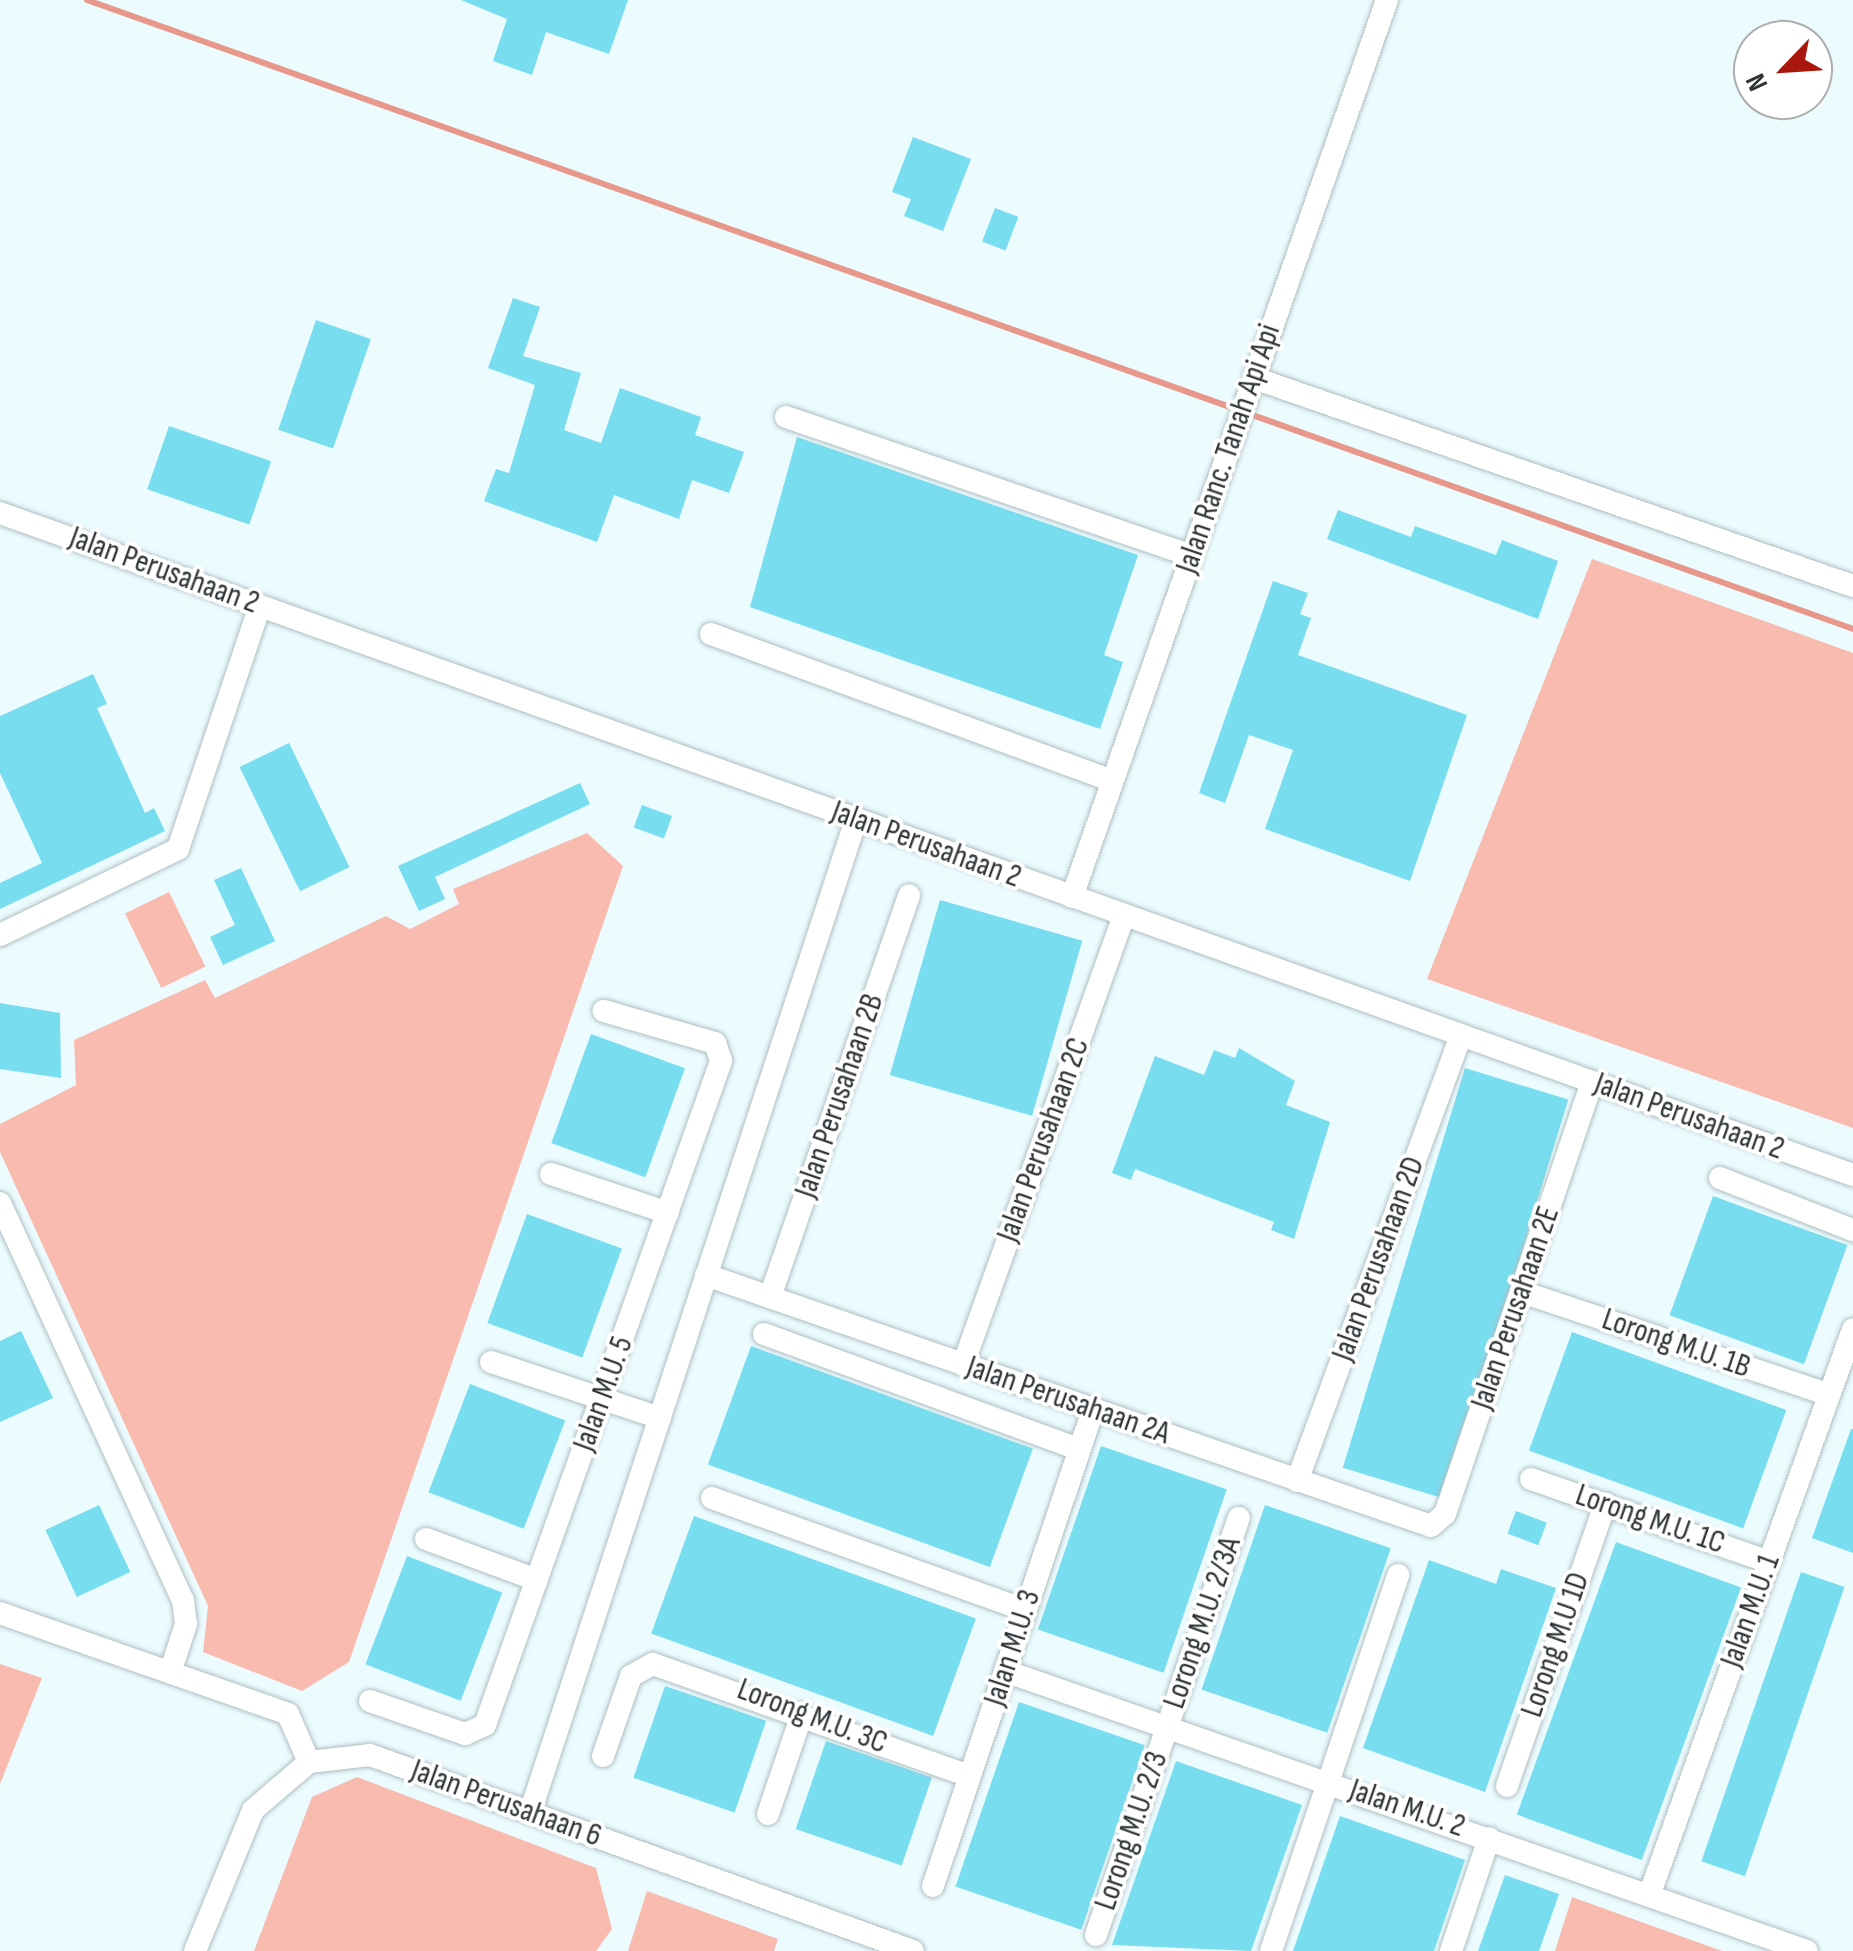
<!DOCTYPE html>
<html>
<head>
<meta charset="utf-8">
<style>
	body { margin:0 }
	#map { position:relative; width:1853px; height:1951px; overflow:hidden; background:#ebfbfe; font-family:"Sofia Sans Condensed",sans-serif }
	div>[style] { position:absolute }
	.green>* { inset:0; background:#f9bbb0; transform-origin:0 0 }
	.stream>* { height:6px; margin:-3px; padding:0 3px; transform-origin:3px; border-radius:3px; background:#e7988b }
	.building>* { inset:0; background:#78ddef; transform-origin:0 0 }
	.roads { filter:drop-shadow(0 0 2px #afbec1) drop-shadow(0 0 2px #afbec1) }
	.minor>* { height:22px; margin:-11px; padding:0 11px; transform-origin:11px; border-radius:11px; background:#fff }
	span { translate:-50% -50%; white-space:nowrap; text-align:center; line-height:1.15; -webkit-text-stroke:8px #fff; paint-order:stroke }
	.street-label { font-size:32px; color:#2f3537 }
	.north { position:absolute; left:1733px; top:20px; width:100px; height:100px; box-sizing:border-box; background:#fff; border:2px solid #acaeaf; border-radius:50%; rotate:245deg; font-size:28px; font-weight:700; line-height:40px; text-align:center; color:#2f3537 }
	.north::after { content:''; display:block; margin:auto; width:35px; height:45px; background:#a9170d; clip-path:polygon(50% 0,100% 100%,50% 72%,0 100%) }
</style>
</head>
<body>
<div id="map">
	<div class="green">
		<div style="clip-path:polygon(1592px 559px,1853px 653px,1853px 1128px,1427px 979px)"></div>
		<div style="clip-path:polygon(587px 833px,623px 866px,349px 1662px,302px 1691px,203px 1652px,208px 1606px,0 1152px,0 1124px,76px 1085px,74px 1040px,205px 980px,215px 998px,386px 916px,410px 929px,459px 904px,453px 889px)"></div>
		<div style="left:169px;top:892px;width:83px;height:49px;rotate:64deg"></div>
		<div style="clip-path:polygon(0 1664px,42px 1678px,0 1784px)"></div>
		<div style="clip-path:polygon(357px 1777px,596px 1868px,612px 1929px,596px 1951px,254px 1951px,312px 1797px)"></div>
		<div style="clip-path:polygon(647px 1891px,778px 1939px,774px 1951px,628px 1951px)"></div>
		<div style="clip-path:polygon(1572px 1897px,1722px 1951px,1555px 1951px)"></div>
	</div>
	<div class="stream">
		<div style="left:87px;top:0;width:1875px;rotate:19.6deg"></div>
	</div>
	<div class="building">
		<div style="clip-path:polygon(461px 0,628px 0,609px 54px,546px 32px,532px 75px,493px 61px,507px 19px)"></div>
		<div style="clip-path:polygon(913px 137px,971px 159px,943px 231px,904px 216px,911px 199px,892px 192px)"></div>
		<div style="left:995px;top:208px;width:25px;height:36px;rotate:21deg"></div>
		<div style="clip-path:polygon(513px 298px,540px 307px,523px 356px,581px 373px,564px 430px,601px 443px,620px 388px,701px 417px,695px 435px,744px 452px,729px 493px,692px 480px,679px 519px,614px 495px,597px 542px,484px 501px,496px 469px,509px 473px,535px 385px,488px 368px)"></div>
		<div style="left:316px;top:320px;width:58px;height:116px;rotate:19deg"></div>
		<div style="left:169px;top:426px;width:108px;height:67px;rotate:19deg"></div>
		<div style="clip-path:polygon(797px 437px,1138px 555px,1104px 655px,1123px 662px,1100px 729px,750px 607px)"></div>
		<div style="clip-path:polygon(1338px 510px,1411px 537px,1415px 526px,1496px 555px,1502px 540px,1558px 561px,1538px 619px,1327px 539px)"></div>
		<div style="clip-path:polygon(1273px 581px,1308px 593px,1300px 614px,1311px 618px,1298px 655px,1467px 715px,1410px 881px,1265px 829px,1293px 750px,1249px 735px,1225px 803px,1199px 793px)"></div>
		<div style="clip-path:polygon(93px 674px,107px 704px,97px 708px,145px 813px,154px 808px,165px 831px,0 909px,0 883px,42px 863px,0 773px,0 716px)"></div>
		<div style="left:289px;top:743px;width:138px;height:55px;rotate:64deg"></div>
		<div style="clip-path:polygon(580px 783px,590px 804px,435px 877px,445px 899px,419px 911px,398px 866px)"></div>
		<div style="left:642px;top:805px;width:32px;height:24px;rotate:20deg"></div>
		<div style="clip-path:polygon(241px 868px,275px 941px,223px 965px,210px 937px,235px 925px,214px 880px)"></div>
		<div style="left:940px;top:900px;width:148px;height:182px;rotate:16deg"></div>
		<div style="clip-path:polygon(0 1003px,60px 1013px,61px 1078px,0 1069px)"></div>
		<div style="left:591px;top:1034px;width:100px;height:116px;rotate:20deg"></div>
		<div style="clip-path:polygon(1239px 1048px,1295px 1081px,1286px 1105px,1330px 1122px,1294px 1239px,1271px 1230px,1274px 1222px,1135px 1169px,1131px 1180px,1112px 1173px,1155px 1056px,1204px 1075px,1214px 1050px,1235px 1058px)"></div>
		<div style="left:1465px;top:1068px;width:108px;height:418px;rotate:17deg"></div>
		<div style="left:1713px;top:1196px;width:143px;height:127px;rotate:20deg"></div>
		<div style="left:527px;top:1214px;width:101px;height:116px;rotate:20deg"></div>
		<div style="clip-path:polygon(21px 1331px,53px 1398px,0 1422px,0 1341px)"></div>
		<div style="left:1572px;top:1332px;width:228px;height:126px;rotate:20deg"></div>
		<div style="left:751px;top:1346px;width:300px;height:126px;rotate:20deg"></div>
		<div style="left:470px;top:1384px;width:102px;height:116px;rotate:21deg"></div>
		<div style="clip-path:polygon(1851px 1429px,1853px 1429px,1853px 1553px,1812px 1538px)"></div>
		<div style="left:1101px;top:1446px;width:133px;height:194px;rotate:19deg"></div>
		<div style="left:99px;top:1505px;width:74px;height:59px;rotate:65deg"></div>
		<div style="left:1265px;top:1505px;width:133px;height:195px;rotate:19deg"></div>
		<div style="left:1516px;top:1511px;width:33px;height:24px;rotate:21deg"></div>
		<div style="left:694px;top:1516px;width:300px;height:125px;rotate:20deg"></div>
		<div style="left:1616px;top:1542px;width:133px;height:290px;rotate:20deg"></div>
		<div style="left:407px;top:1556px;width:102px;height:116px;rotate:21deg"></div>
		<div style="clip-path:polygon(1429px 1560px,1496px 1584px,1501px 1569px,1556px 1588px,1485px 1792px,1363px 1748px)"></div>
		<div style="left:1801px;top:1572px;width:46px;height:306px;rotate:19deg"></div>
		<div style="left:665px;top:1686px;width:107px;height:97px;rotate:19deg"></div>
		<div style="left:1019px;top:1702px;width:133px;height:195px;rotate:19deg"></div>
		<div style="left:826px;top:1741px;width:112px;height:93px;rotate:19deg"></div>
		<div style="clip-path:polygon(1176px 1761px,1302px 1805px,1251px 1951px,1112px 1945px)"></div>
		<div style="clip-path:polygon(1340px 1816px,1465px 1860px,1434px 1951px,1293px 1951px)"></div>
		<div style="clip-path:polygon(1505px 1875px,1559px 1894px,1539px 1951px,1478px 1951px)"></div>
	</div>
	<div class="roads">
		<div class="minor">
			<div style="left:1254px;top:378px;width:634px;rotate:19.15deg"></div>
			<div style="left:786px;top:417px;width:428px;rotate:18.9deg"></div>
			<div style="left:0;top:513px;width:1968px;rotate:19.66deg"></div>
			<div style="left:711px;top:634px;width:427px;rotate:20.1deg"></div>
			<div style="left:1072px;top:897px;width:951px;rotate:-70.65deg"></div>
			<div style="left:0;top:935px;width:198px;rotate:-25.8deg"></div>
			<div style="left:178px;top:849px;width:256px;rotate:-71.4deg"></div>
			<div style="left:551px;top:1174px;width:123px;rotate:18.4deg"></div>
			<div style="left:1720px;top:1178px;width:143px;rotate:21.4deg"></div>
			<div style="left:0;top:1203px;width:437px;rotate:65.3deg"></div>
			<div style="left:183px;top:1600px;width:24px;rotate:83deg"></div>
			<div style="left:186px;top:1624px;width:48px;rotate:108.1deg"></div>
			<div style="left:706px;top:1275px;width:767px;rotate:19.1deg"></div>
			<div style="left:1431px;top:1526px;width:18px;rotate:-41deg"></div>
			<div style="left:1445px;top:1514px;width:456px;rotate:-71.2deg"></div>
			<div style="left:1522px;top:1292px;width:324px;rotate:18.5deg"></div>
			<div style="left:770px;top:1297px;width:425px;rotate:-70.9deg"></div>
			<div style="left:764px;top:1334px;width:335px;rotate:20.1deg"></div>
			<div style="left:491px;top:1362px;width:178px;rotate:18.3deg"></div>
			<div style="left:963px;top:1365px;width:477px;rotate:-70.3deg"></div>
			<div style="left:1531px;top:1479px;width:252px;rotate:19.2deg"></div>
			<div style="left:1297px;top:1481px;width:475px;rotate:-69.8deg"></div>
			<div style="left:712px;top:1498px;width:332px;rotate:19.7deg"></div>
			<div style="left:426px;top:1539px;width:118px;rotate:20.3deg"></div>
			<div style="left:0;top:1613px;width:305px;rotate:19.3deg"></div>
			<div style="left:288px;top:1714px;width:52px;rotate:66.4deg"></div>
			<div style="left:1005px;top:1671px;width:849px;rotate:19.25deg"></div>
			<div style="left:370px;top:1701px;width:101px;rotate:19.2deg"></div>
			<div style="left:465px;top:1734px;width:22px;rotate:-24deg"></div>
			<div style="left:485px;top:1725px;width:705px;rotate:-70.43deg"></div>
			<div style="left:721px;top:1061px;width:19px;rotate:-108deg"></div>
			<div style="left:715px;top:1043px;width:116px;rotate:-163.9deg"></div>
			<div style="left:603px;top:1756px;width:85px;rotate:-70.7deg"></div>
			<div style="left:631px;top:1676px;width:25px;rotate:-29deg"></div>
			<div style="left:653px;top:1664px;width:336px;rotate:19.5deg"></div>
			<div style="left:1507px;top:1786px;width:299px;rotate:-70.8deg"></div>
			<div style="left:530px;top:1813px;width:1045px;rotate:-71.83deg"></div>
			<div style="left:768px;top:1814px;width:106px;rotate:-71.2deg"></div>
			<div style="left:933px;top:1886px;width:502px;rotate:-71.42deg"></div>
			<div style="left:1650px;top:1893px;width:599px;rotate:-70.2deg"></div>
			<div style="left:1096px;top:1935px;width:441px;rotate:-71.1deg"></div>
			<div style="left:195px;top:1951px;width:152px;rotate:-67.6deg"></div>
			<div style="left:253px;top:1810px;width:74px;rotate:-40.6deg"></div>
			<div style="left:309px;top:1762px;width:61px;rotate:-6.5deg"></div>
			<div style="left:370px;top:1755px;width:577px;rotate:19.85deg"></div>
			<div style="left:1271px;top:1951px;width:397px;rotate:-71.3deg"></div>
			<div style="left:1451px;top:1951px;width:119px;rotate:-71.4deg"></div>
		</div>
	</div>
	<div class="street-label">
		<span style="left:1229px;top:449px;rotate:-71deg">Jalan Ranc. Tanah Api Api</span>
		<span style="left:164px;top:571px;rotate:20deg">Jalan Perusahaan 2</span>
		<span style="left:926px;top:845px;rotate:20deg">Jalan Perusahaan 2</span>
		<span style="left:840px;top:1096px;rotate:-71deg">Jalan Perusahaan 2B</span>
		<span style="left:1689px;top:1117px;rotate:20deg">Jalan Perusahaan 2</span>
		<span style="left:1044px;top:1140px;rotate:-70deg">Jalan Perusahaan 2C</span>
		<span style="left:1379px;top:1259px;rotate:-70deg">Jalan Perusahaan 2D</span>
		<span style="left:1516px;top:1308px;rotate:-71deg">Jalan Perusahaan 2E</span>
		<span style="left:1676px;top:1344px;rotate:19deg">Lorong M.U. 1B</span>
		<span style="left:604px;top:1394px;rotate:-70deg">Jalan M.U. 5</span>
		<span style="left:1068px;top:1401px;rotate:19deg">Jalan Perusahaan 2A</span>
		<span style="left:1650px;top:1520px;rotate:19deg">Lorong M.U. 1C</span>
		<span style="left:1751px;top:1611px;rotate:-70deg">Jalan M.U. 1</span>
		<span style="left:1203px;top:1623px;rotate:-71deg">Lorong M.U. 2/3A</span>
		<span style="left:1556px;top:1645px;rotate:-71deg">Lorong M.U 1D</span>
		<span style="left:1013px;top:1648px;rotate:-72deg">Jalan M.U. 3</span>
		<span style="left:812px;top:1717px;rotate:21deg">Lorong M.U. 3C</span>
		<span style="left:506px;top:1804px;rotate:20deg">Jalan Perusahaan 6</span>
		<span style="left:1407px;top:1809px;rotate:19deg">Jalan M.U. 2</span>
		<span style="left:1132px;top:1831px;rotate:-71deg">Lorong M.U. 2/3</span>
	</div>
	<div class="north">N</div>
</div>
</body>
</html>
